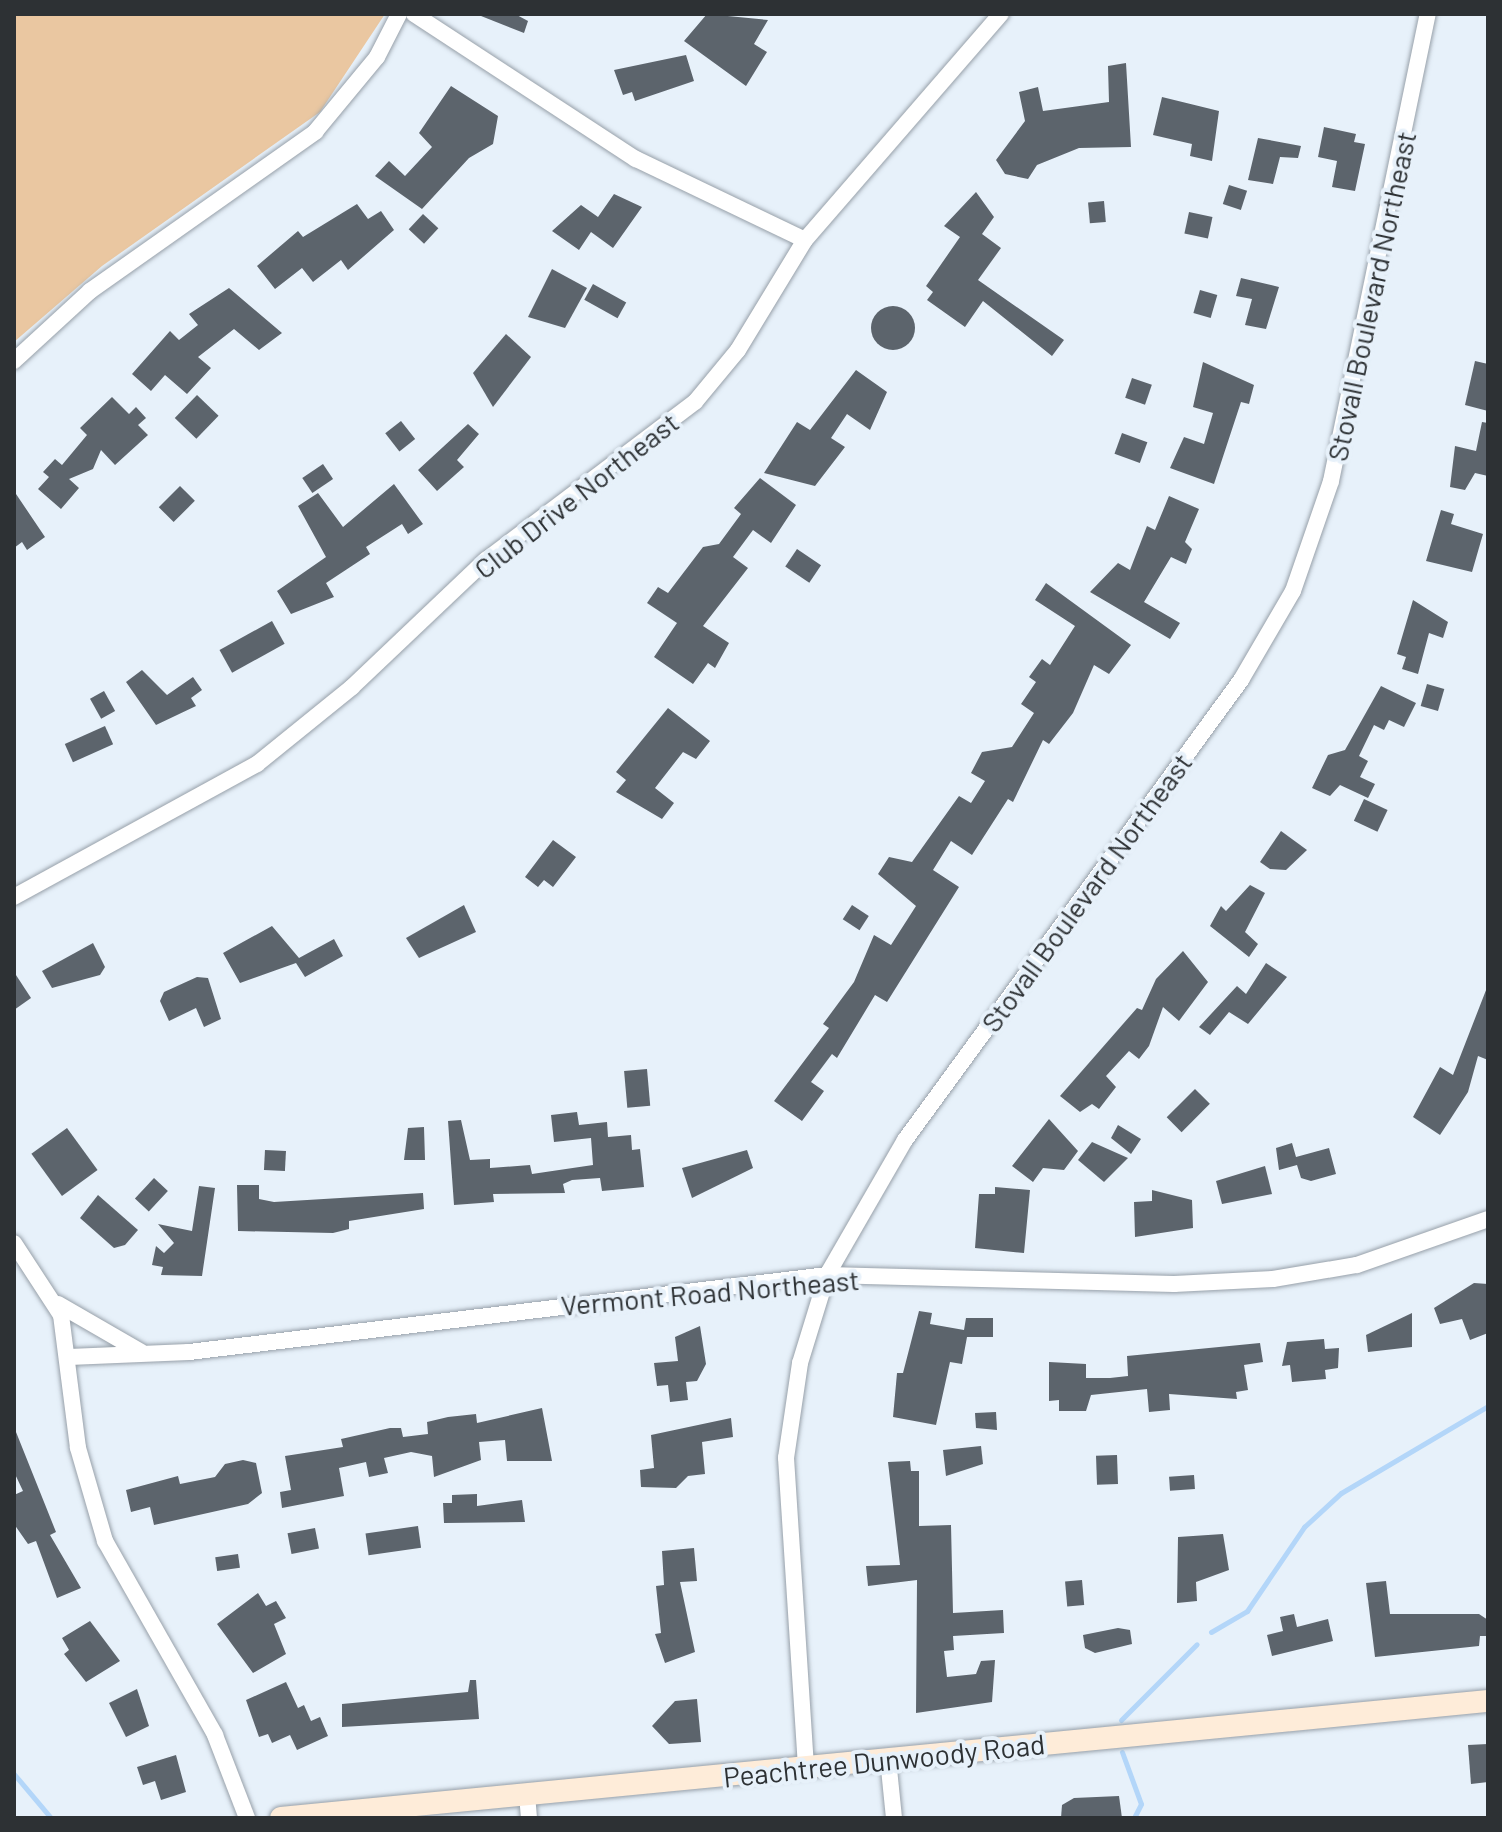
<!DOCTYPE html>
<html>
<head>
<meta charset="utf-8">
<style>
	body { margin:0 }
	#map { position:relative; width:1502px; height:1832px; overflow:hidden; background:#e7f1fa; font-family:Barlow,sans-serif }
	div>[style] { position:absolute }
	.green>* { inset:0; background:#eac7a1 }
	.stream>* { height:5px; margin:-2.5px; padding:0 2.5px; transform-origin:2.5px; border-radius:2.5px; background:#b3d6f9 }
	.building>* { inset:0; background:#5c646c; transform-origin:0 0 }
	.round { border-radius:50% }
	.roads { filter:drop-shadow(0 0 2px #97a0a9) drop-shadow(0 0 2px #97a0a9) }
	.street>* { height:16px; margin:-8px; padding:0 8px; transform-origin:8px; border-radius:8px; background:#fff }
	.secondary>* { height:22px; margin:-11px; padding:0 11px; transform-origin:11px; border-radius:11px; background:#feecd9 }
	span { translate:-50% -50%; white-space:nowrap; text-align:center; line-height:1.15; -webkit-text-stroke:8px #e7f1fa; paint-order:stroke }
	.street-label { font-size:28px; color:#2d3134 }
	.frame { position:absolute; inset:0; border:16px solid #2d3134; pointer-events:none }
</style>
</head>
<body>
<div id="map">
	<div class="green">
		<div style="clip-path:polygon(14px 14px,385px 14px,320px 112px,102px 266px,14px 342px)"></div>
	</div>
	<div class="stream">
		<div style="left:1211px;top:1632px;width:42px;rotate:-30.3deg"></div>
		<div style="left:1247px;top:1611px;width:102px;rotate:-55.8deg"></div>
		<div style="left:1304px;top:1527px;width:50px;rotate:-42.6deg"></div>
		<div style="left:1341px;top:1493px;width:171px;rotate:-30.6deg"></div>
		<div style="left:1121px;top:1720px;width:107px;rotate:-45deg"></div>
		<div style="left:1122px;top:1752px;width:55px;rotate:69.9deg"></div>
		<div style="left:1141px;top:1804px;width:16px;rotate:117deg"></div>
		<div style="left:14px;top:1774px;width:57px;rotate:49.9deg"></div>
	</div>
	<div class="building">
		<div style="clip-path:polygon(476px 14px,515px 14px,528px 21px,524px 33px)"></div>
		<div style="clip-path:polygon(707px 14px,768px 20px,754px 44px,767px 52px,746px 86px,684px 41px)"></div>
		<div style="clip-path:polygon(686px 55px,694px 81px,635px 101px,632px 92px,623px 95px,614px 70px)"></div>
		<div style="clip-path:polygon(1126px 63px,1131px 147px,1079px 148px,1037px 165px,1028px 179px,1005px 174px,996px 160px,1025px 121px,1019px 92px,1038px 87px,1043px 111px,1109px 102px,1108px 66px)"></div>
		<div style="clip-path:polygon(451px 86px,498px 116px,493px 144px,469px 158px,422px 209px,375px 176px,389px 161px,405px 176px,432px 147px,419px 133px)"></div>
		<div style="clip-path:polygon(1162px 97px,1219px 111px,1212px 161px,1190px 156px,1192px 144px,1153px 135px)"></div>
		<div style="clip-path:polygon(1324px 127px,1356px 134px,1354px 142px,1365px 144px,1355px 191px,1332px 187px,1337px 161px,1318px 157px)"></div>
		<div style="clip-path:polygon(1258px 138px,1301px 146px,1298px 158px,1280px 157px,1273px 184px,1248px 180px)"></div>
		<div style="left:1229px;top:185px;width:19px;height:20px;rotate:18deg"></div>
		<div style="clip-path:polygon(976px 192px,994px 217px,982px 234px,1001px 248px,978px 280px,1064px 340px,1052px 356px,983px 301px,965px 327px,927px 300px,933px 292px,926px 286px,960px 237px,944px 226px)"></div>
		<div style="clip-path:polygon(614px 194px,642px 207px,613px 248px,591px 232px,579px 250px,552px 231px,581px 205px,598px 217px)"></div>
		<div style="left:1104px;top:201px;width:21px;height:16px;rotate:85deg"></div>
		<div style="clip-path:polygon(357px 204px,368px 219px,381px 211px,394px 230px,348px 270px,341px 260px,313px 282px,302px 268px,275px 289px,257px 266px,298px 231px,303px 237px)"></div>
		<div style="left:1189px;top:212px;width:24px;height:22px;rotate:12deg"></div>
		<div style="left:423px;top:214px;width:21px;height:21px;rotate:43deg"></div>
		<div style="clip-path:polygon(552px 269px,587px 288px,565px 328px,528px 317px)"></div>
		<div style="clip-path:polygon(1241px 278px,1279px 287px,1266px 329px,1245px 325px,1252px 299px,1236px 296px)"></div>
		<div style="left:593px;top:284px;width:38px;height:18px;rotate:29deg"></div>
		<div style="clip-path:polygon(229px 288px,282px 333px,259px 350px,234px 329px,198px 357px,211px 368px,187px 394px,165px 375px,151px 391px,132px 374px,170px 331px,179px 340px,198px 325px,189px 314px)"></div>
		<div style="left:1200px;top:290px;width:18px;height:24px;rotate:16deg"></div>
		<div class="round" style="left:871px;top:306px;width:44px;height:44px"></div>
		<div style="clip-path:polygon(506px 334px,531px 357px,493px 407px,473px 373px)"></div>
		<div style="clip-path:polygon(1475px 361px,1488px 364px,1488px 411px,1465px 405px)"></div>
		<div style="clip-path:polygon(1203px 362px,1254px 385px,1249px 404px,1241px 402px,1214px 484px,1170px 468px,1184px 437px,1204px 444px,1213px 413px,1193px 407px)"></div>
		<div style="clip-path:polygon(856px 370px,887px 392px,870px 430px,847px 414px,831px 438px,845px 447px,815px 486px,764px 473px,797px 422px,810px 430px)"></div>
		<div style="left:1132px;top:378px;width:21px;height:21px;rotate:19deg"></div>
		<div style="left:197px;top:395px;width:30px;height:32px;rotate:44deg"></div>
		<div style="clip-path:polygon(112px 397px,129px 414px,136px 407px,146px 418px,138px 425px,148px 435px,115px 465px,101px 450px,93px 469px,69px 479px,79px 488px,61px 509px,38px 489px,49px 477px,43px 472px,55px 459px,62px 465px,87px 435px,80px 428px)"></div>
		<div style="left:401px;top:421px;width:23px;height:20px;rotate:52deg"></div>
		<div style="clip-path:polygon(1482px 422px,1488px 423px,1488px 476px,1475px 473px,1465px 490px,1450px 487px,1455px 446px,1476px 451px)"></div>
		<div style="clip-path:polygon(468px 424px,479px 434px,457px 460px,464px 467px,437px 491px,418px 470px)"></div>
		<div style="left:1122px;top:433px;width:27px;height:22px;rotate:20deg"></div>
		<div style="left:323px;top:464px;width:18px;height:25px;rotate:56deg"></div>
		<div style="clip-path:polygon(760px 478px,796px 505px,771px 543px,753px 530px,733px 557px,748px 568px,703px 626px,729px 643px,715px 668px,708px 663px,693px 684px,654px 657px,677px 623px,647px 603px,658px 587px,668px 593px,703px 547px,719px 544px,741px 514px,734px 508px)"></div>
		<div style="clip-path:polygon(394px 484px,423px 524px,408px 534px,402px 524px,366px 547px,370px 554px,326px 583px,334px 597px,291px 614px,277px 591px,326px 557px,298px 506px,318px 493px,343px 527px)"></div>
		<div style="left:180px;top:486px;width:21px;height:30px;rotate:45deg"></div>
		<div style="clip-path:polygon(14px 491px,45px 537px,27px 550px,22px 542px,14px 548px)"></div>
		<div style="clip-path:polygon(1169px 496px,1199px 509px,1185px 542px,1192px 549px,1186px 564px,1171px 557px,1144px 602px,1180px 623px,1170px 639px,1090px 592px,1118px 563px,1130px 570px,1147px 526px,1155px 530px)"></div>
		<div style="clip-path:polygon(1441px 510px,1454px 514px,1451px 524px,1483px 534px,1472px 572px,1426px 561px)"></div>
		<div style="left:797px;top:549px;width:29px;height:21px;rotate:34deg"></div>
		<div style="clip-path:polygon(1046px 583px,1131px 645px,1109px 674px,1094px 665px,1073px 713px,1049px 744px,1043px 740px,1013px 802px,1008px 799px,972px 855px,951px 841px,933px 870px,959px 887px,887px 1002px,875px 995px,837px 1058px,832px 1054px,811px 1082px,824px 1091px,802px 1121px,774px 1101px,829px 1028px,823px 1024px,854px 982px,874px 935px,891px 945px,916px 906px,878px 874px,889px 857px,912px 862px,959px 796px,971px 803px,985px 781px,971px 773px,982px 752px,1012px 747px,1034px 713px,1021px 704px,1036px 682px,1029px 677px,1042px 659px,1050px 665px,1075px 626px,1035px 600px)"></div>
		<div style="clip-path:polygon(1413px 600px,1448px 622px,1443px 638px,1429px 633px,1418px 674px,1402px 669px,1406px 657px,1397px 654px)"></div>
		<div style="left:272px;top:621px;width:26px;height:60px;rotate:61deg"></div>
		<div style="clip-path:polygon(142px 670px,167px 695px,193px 677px,202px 690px,191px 698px,196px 706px,156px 725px,126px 682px)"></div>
		<div style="left:1427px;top:684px;width:18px;height:23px;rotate:16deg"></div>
		<div style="clip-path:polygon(1381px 686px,1416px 703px,1404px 727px,1389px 720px,1384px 730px,1374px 725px,1359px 756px,1368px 761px,1360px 777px,1375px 784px,1368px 798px,1340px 785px,1330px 796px,1312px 788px,1328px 755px,1345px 750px)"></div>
		<div style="left:104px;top:691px;width:23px;height:16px;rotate:61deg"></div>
		<div style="clip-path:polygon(668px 708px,710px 741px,696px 759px,683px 752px,655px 788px,674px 803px,662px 819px,616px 792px,626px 780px,616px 772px)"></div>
		<div style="left:105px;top:726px;width:20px;height:44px;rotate:66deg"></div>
		<div style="left:1364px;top:799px;width:26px;height:24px;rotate:25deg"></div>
		<div style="clip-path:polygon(1281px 831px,1307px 850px,1286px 870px,1270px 869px,1260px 862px)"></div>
		<div style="clip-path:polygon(553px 840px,576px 857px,553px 887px,544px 880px,538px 887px,525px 877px)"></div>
		<div style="clip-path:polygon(1250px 885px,1265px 893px,1245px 932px,1258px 944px,1249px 957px,1210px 926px,1221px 906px,1226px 911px)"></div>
		<div style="clip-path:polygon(464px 905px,476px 932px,419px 958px,406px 938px)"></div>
		<div style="left:852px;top:905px;width:20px;height:17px;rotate:33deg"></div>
		<div style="clip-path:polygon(272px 926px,299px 958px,334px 939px,343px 956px,305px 977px,296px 963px,240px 983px,223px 953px)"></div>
		<div style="clip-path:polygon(93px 943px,105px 967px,100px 975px,52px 988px,42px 971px)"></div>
		<div style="clip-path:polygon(1183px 951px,1208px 982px,1179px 1021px,1163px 1007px,1149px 1046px,1139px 1059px,1129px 1051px,1106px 1076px,1116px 1087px,1099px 1109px,1092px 1104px,1080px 1112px,1060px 1096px,1137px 1008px,1142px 1010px,1156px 979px)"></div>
		<div style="clip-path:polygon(1266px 963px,1287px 977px,1248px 1024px,1229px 1012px,1210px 1035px,1199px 1027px,1237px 986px,1246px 994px)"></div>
		<div style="clip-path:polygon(14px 972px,31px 998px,14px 1010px)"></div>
		<div style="clip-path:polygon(197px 977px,208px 978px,221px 1019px,204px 1027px,196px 1008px,169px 1021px,160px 1001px,164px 992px)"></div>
		<div style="clip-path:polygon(1488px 985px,1488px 1060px,1478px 1056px,1468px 1092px,1440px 1135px,1413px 1117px,1440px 1067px,1453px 1075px)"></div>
		<div style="left:647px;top:1069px;width:37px;height:23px;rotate:85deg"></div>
		<div style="left:1195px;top:1089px;width:21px;height:40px;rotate:45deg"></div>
		<div style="clip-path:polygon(577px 1112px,579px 1125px,607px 1122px,608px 1137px,631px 1135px,632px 1150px,640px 1149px,644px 1187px,602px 1191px,600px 1178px,572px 1180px,563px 1184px,565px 1193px,493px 1194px,494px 1202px,454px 1205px,448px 1121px,461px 1120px,470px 1160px,490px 1159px,490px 1168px,530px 1165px,532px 1174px,593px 1165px,591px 1138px,554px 1142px,551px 1115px)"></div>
		<div style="clip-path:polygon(1049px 1119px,1078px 1151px,1064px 1170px,1043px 1168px,1033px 1182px,1012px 1166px)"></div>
		<div style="clip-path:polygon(1118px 1125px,1141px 1139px,1131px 1154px,1111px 1138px)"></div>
		<div style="clip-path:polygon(424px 1127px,425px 1160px,404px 1160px,408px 1128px)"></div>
		<div style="left:67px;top:1128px;width:52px;height:44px;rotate:54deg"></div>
		<div style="clip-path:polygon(1092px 1142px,1128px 1158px,1104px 1182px,1078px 1160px)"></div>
		<div style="clip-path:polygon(1292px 1143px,1296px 1157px,1329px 1148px,1336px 1174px,1311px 1181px,1301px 1178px,1297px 1165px,1279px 1170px,1276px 1148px)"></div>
		<div style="left:265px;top:1150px;width:21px;height:20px;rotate:3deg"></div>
		<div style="clip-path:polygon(747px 1150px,753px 1168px,692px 1198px,682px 1168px)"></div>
		<div style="clip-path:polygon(1265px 1166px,1272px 1194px,1222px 1204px,1216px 1181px)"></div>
		<div style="left:154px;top:1178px;width:19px;height:28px;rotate:43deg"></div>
		<div style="clip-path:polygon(237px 1185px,259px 1185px,259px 1199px,274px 1202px,423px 1193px,424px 1209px,349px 1221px,349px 1229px,333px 1233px,238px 1231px)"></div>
		<div style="clip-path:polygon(199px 1186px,215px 1188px,202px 1276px,161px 1275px,163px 1267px,152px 1265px,156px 1246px,164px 1253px,174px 1243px,158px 1224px,192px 1231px)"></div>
		<div style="clip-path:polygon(995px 1187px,1030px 1190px,1024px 1253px,975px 1248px,979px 1194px,995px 1194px)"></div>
		<div style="clip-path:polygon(1152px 1190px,1192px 1200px,1193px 1228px,1135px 1237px,1134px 1202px,1152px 1201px)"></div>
		<div style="clip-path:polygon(98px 1195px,138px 1230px,125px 1245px,114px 1248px,80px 1218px)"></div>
		<div style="clip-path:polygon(1474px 1283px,1488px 1284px,1488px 1333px,1470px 1340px,1462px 1319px,1440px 1324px,1434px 1308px)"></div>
		<div style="clip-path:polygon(919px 1311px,932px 1313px,930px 1324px,964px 1330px,966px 1318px,993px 1318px,993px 1337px,967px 1337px,962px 1364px,950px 1362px,936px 1425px,893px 1417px,897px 1373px,903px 1373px)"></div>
		<div style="clip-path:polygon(1412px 1313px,1412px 1347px,1368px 1352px,1366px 1335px)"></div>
		<div style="clip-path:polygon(700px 1326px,706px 1364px,697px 1381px,686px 1382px,688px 1400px,670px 1402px,668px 1385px,657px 1386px,654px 1363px,678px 1361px,675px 1337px)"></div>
		<div style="clip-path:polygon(1324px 1339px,1325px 1349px,1339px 1348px,1338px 1368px,1325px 1370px,1326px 1379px,1292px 1382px,1290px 1365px,1282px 1366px,1287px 1342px)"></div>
		<div style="clip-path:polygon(1260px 1343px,1263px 1362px,1244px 1365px,1248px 1390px,1236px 1392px,1237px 1399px,1169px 1394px,1170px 1410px,1149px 1412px,1147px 1389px,1091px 1395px,1086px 1411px,1059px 1411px,1059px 1400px,1049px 1401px,1049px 1362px,1086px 1364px,1086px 1378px,1110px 1378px,1128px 1376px,1127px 1356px)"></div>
		<div style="clip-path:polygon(542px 1408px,552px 1461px,507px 1461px,505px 1440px,479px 1442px,481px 1460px,434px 1477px,432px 1456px,411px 1452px,384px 1458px,388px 1473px,369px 1477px,366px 1462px,339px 1468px,344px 1496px,282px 1508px,280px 1492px,291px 1490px,285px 1456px,343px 1447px,341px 1439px,390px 1428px,401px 1428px,403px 1437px,428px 1434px,427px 1422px,448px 1417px,476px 1414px,477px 1423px)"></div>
		<div style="clip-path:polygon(996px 1412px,997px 1430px,976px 1428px,975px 1413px)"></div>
		<div style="clip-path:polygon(731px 1418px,733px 1437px,702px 1442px,705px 1474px,688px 1476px,676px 1488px,641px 1487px,640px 1470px,654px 1468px,651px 1435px)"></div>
		<div style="clip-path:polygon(14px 1427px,56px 1532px,50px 1535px,81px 1588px,57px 1598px,36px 1541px,28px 1544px,14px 1524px,14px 1495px,23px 1491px,14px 1472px)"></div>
		<div style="clip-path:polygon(981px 1446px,983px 1464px,946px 1476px,943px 1450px)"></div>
		<div style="left:1117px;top:1455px;width:29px;height:21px;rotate:88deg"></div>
		<div style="clip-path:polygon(243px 1460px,256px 1463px,262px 1493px,248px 1504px,154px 1525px,150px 1507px,131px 1512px,126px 1490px,178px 1476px,180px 1484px,215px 1477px,225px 1464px)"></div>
		<div style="clip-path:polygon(910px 1461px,911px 1471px,919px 1471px,919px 1526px,951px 1525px,953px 1613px,1003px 1610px,1004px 1633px,953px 1636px,954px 1650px,944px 1651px,947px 1677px,976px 1674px,981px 1661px,995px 1660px,992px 1702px,916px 1713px,917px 1580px,868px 1586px,866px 1566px,900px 1565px,888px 1462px)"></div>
		<div style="left:1194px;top:1475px;width:14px;height:25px;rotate:86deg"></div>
		<div style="clip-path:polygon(477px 1494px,477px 1506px,522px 1500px,525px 1522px,444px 1523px,443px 1503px,452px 1503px,452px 1495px)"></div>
		<div style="left:418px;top:1526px;width:22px;height:53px;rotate:82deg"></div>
		<div style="left:315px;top:1528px;width:21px;height:28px;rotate:79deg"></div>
		<div style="clip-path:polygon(1223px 1534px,1229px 1570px,1196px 1582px,1197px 1601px,1177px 1603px,1178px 1537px)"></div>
		<div style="clip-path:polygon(694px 1548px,697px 1581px,680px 1582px,695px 1652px,665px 1663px,655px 1634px,661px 1633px,656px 1586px,664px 1585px,662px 1551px)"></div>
		<div style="left:238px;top:1554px;width:14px;height:23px;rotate:82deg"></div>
		<div style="left:1082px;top:1580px;width:25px;height:17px;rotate:85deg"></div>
		<div style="clip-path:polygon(1386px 1581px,1390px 1614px,1479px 1614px,1488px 1620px,1488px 1636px,1480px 1636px,1479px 1646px,1375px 1657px,1366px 1583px)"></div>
		<div style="clip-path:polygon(258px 1593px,266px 1606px,276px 1601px,286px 1618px,274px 1624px,286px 1654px,253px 1673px,217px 1624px)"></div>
		<div style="clip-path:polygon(1294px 1614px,1297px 1627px,1328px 1619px,1333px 1641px,1272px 1656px,1267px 1635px,1283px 1631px,1280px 1617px)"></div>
		<div style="clip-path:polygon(90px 1621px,120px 1661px,86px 1682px,64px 1654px,69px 1650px,62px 1638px)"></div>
		<div style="clip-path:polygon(1118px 1628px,1130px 1630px,1132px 1644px,1095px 1653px,1085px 1648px,1083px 1635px)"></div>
		<div style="clip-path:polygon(470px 1680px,476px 1680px,479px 1719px,342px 1727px,342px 1704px,468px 1692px)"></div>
		<div style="clip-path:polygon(286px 1682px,298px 1708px,304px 1705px,311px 1721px,320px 1717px,328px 1736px,297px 1750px,290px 1735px,272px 1743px,268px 1734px,259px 1737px,246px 1700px)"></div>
		<div style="clip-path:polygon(137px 1689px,149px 1726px,126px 1737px,109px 1703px)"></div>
		<div style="clip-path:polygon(697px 1699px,701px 1742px,669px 1744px,652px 1726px,675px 1701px)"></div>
		<div style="clip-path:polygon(1488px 1744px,1488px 1782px,1471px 1784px,1468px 1745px)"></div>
		<div style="clip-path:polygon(176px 1755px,186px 1792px,161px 1800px,155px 1781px,143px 1785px,137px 1767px)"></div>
		<div style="clip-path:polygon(1119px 1796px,1122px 1818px,1061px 1818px,1062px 1805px,1074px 1798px)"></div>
	</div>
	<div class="roads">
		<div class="street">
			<div style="left:414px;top:14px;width:265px;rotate:33.2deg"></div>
			<div style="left:636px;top:159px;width:187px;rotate:25.6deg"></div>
			<div style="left:14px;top:361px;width:103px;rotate:-42.6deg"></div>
			<div style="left:90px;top:291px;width:276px;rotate:-35.2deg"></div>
			<div style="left:315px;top:132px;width:97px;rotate:-50.4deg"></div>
			<div style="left:377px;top:57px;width:48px;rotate:-62.9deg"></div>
			<div style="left:14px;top:897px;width:277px;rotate:-28.7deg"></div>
			<div style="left:257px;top:764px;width:122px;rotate:-39deg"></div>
			<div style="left:352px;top:687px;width:185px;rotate:-43.5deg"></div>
			<div style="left:486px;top:560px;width:262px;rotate:-37.1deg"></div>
			<div style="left:695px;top:402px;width:67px;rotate:-50.4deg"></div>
			<div style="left:738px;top:350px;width:129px;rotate:-58.7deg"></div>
			<div style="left:805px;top:240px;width:299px;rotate:-49.1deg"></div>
			<div style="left:14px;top:1243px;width:86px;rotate:56.9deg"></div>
			<div style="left:61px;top:1315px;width:134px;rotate:82.7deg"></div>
			<div style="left:78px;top:1448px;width:97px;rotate:73.8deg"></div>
			<div style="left:105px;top:1541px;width:223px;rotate:60.4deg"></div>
			<div style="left:215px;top:1735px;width:89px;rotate:68.9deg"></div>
			<div style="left:58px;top:1304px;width:96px;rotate:30deg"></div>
			<div style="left:69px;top:1357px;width:120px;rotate:-2.4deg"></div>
			<div style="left:189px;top:1352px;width:643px;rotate:-6.88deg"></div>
			<div style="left:827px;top:1275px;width:347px;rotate:1.5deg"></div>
			<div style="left:1174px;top:1284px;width:99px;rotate:-2.9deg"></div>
			<div style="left:1273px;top:1279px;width:85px;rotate:-9.5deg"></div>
			<div style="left:1357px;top:1265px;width:139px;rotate:-19.3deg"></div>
			<div style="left:888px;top:1759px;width:59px;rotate:84.2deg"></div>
			<div style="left:806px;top:1767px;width:310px;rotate:-93.7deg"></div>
			<div style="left:786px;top:1458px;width:96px;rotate:-81.6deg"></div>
			<div style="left:800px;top:1363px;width:92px;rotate:-72.9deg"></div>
			<div style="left:827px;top:1275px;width:156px;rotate:-60deg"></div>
			<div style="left:905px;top:1140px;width:570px;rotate:-53.85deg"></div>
			<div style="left:1241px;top:680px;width:103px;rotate:-59.7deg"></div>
			<div style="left:1293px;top:591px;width:116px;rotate:-70.9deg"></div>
			<div style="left:1331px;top:481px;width:477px;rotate:-78.3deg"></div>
			<div style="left:527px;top:1795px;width:23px;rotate:85deg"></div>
		</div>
		<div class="secondary">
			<div style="left:281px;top:1818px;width:1213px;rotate:-5.54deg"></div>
		</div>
	</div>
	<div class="street-label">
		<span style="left:1371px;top:296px;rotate:-78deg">Stovall Boulevard Northeast</span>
		<span style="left:576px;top:495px;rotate:-38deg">Club Drive Northeast</span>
		<span style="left:1086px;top:892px;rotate:-54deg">Stovall Boulevard Northeast</span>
		<span style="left:710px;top:1292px;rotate:-5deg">Vermont Road Northeast</span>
		<span style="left:884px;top:1760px;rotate:-6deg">Peachtree Dunwoody Road</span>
	</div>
	<div class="frame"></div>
</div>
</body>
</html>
